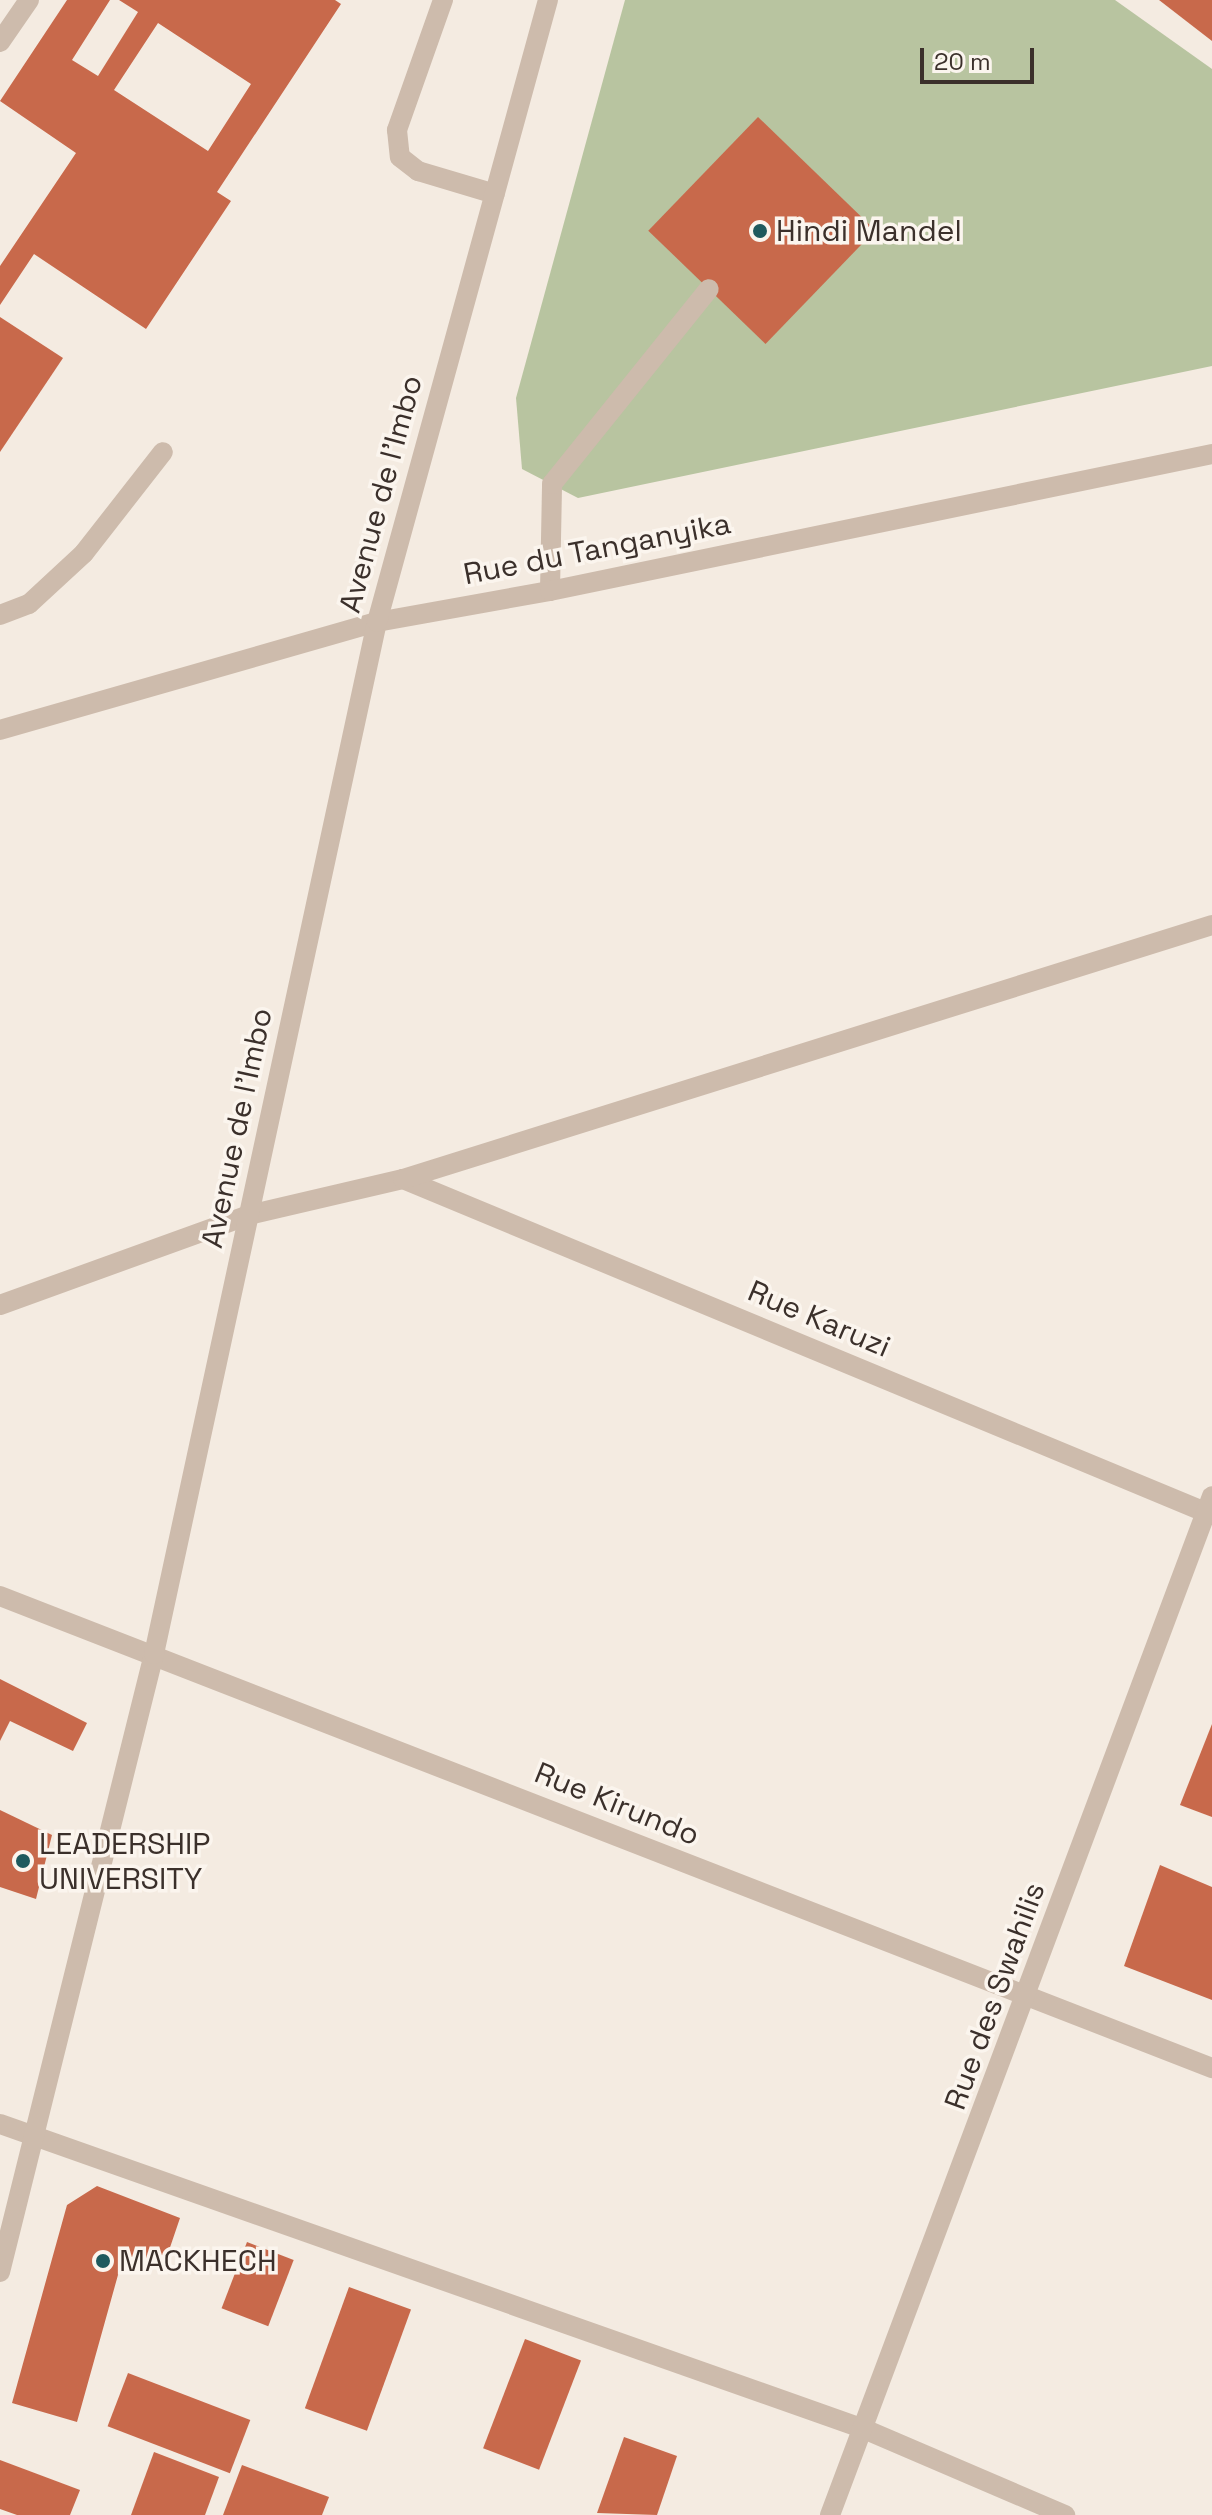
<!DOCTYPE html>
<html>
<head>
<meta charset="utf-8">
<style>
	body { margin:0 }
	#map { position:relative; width:1212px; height:2515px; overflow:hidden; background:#f4ebe1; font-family:"Space Grotesk",sans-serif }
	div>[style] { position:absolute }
	.green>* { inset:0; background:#b8c4a0 }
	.building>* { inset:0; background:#c8694b; transform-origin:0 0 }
	.minor>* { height:20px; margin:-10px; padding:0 10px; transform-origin:10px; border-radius:10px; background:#cdbbac }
	.dots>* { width:22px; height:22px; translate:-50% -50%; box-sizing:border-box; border:4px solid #fbf5ee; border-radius:50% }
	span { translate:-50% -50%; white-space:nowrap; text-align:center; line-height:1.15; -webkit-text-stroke:7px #fbf5ee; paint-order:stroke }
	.poi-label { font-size:30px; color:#3b302b }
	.left { translate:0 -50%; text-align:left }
	.street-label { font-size:30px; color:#3b302b }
	.scale { position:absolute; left:920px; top:48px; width:114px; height:36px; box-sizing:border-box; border:4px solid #3b302b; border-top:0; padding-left:10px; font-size:24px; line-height:28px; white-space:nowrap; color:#3b302b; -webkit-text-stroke:6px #fbf5ee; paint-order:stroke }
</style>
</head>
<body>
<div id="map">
	<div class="green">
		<div style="clip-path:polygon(625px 0,1115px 0,1212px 69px,1212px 366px,578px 498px,522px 469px,516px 398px)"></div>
	</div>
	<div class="building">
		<div style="clip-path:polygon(evenodd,67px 0,110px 0,72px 60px,98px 76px,138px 12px,119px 0,335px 0,341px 4px,217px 192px,231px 201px,146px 329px,34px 254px,0 305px,0 266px,76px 153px,0 101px,67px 0,158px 23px,251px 84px,208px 151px,114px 90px,158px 23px)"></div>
		<div style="clip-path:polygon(1159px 0,1212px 0,1212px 41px)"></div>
		<div style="left:758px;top:117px;width:163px;height:158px;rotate:44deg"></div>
		<div style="clip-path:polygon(0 317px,63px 358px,0 452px)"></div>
		<div style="clip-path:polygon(0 1679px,87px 1723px,73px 1751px,10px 1721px,0 1741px)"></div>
		<div style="clip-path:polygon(1212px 1724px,1212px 1817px,1180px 1805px)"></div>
		<div style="clip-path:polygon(0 1810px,52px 1835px,36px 1899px,0 1887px)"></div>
		<div style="clip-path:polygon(1160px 1865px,1212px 1887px,1212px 2000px,1124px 1966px)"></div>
		<div style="clip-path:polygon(97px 2186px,180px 2218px,162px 2271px,123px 2257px,77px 2422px,12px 2403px,67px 2205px)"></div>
		<div style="left:247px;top:2242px;width:50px;height:71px;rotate:21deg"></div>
		<div style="left:349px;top:2287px;width:66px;height:129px;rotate:20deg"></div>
		<div style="left:525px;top:2339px;width:60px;height:117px;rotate:21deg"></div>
		<div style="left:128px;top:2373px;width:131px;height:57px;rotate:21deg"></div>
		<div style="clip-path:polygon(624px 2437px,677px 2456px,657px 2515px,597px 2513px)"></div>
		<div style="clip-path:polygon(154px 2452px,219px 2477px,205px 2515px,131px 2515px)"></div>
		<div style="clip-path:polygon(0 2460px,80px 2490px,70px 2515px,17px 2515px,0 2509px)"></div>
		<div style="clip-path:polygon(242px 2465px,329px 2497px,322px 2515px,223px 2515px)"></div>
	</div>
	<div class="minor">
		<div style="left:443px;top:0;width:138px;rotate:109.5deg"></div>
		<div style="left:397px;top:130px;width:27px;rotate:84deg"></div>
		<div style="left:400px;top:157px;width:23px;rotate:38deg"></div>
		<div style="left:418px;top:171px;width:80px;rotate:16.6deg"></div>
		<div style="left:0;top:42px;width:51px;rotate:-55.4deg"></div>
		<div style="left:550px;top:591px;width:107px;rotate:-88.9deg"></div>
		<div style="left:552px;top:484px;width:250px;rotate:-51.2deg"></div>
		<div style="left:0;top:615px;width:31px;rotate:-21deg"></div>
		<div style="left:29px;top:604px;width:75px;rotate:-42.8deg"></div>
		<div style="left:84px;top:553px;width:128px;rotate:-52deg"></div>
		<div style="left:0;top:730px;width:392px;rotate:-16deg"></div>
		<div style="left:377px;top:622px;width:176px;rotate:-10.2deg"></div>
		<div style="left:550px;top:591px;width:676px;rotate:-11.69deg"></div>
		<div style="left:403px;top:1179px;width:876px;rotate:22.55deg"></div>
		<div style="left:0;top:1305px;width:265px;rotate:-19.9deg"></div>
		<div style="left:249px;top:1215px;width:158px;rotate:-13.2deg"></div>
		<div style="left:403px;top:1179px;width:848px;rotate:-17.43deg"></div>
		<div style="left:0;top:1596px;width:1301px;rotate:21.28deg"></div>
		<div style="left:0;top:2124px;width:916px;rotate:19.44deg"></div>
		<div style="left:864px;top:2429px;width:219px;rotate:23.2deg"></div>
		<div style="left:0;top:2272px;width:637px;rotate:-76.01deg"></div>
		<div style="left:154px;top:1654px;width:1056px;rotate:-77.81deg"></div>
		<div style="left:377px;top:622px;width:645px;rotate:-74.63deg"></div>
		<div style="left:830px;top:2515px;width:1088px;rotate:-69.45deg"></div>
	</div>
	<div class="dots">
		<div style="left:760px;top:231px;background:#1f5a5e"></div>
		<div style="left:23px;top:1861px;background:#1f5a5e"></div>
		<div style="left:103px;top:2261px;background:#1f5a5e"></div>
	</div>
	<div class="poi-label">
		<span class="left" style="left:776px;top:231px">Hindi Mandel</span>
		<span class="left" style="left:39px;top:1861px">LEADERSHIP<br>UNIVERSITY</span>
		<span class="left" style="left:119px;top:2261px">MACKHECH</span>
	</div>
	<div class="street-label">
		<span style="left:381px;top:494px;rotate:-75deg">Avenue de l'Imbo</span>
		<span style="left:597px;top:549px;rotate:-11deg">Rue du Tanganyika</span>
		<span style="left:237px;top:1128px;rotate:-78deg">Avenue de l'Imbo</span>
		<span style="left:819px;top:1319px;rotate:23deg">Rue Karuzi</span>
		<span style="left:617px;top:1804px;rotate:22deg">Rue Kirundo</span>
		<span style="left:995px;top:1996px;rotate:-70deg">Rue des Swahilis</span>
	</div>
	<div class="scale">20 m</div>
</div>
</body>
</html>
